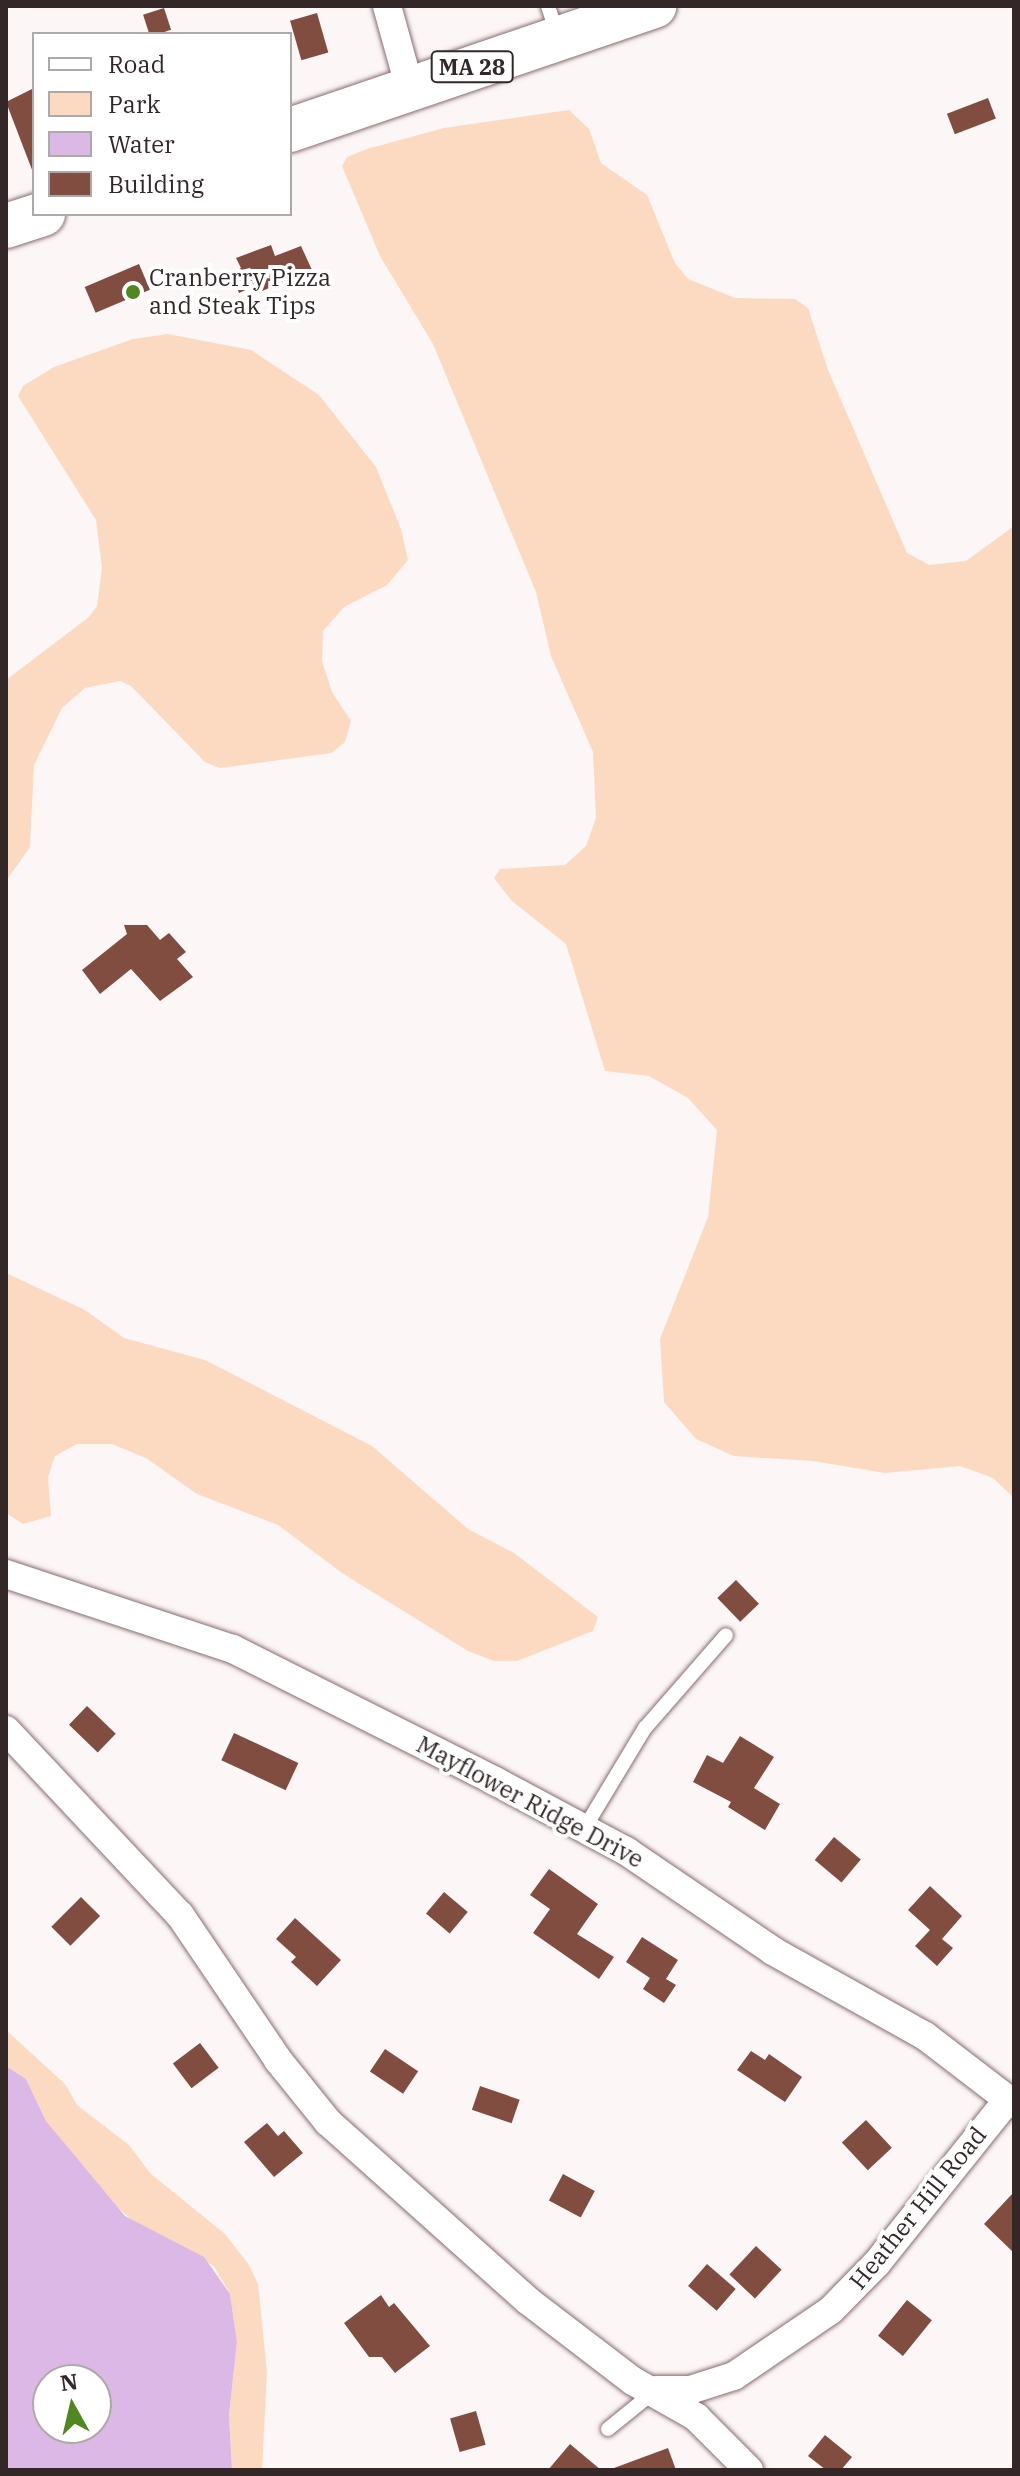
<!DOCTYPE html>
<html>
<head>
<meta charset="utf-8">
<style>
	body { margin:0 }
	#map { position:relative; width:1020px; height:2476px; overflow:hidden; background:#fcf6f6; font-family:"IBM Plex Serif",serif }
	div>[style] { position:absolute }
	.green>* { inset:0; background:#fcdac1 }
	.water>* { inset:0; background:#dcb8e6 }
	.building>* { inset:0; background:#824d41; transform-origin:0 0 }
	.roads { filter:drop-shadow(0 0 2px #886c70) drop-shadow(0 0 2px #886c70) }
	.lane>* { height:14px; margin:-7px; padding:0 7px; transform-origin:7px; border-radius:7px; background:#fff }
	.street>* { height:28px; margin:-14px; padding:0 14px; transform-origin:14px; border-radius:14px; background:#fff }
	.primary>* { height:44px; margin:-22px; padding:0 22px; transform-origin:22px; border-radius:22px; background:#fff }
	.dots>* { width:22px; height:22px; translate:-50% -50%; box-sizing:border-box; border:4px solid #fff; border-radius:50% }
	span { translate:-50% -50%; white-space:nowrap; text-align:center; line-height:1.15; -webkit-text-stroke:8px #fff; paint-order:stroke }
	.shield-label span { padding:2px 6px; background:#fff; border:2px solid; border-radius:6px; -webkit-text-stroke-width:0 }
	.shield-label { font-size:22px; color:#332728; font-weight:700 }
	.poi-label { font-size:24px; color:#332728 }
	.left { translate:0 -50%; text-align:left }
	.street-label { font-size:24px; color:#332728 }
	.frame { position:absolute; inset:0; border:8px solid #332728; pointer-events:none }
	.legend { position:absolute; left:32px; top:32px; width:260px; height:184px; box-sizing:border-box; background:#fff; border:2px solid #ada9a9; margin:0; padding:10px 14px; list-style:none; font-size:24px; color:#332728 }
	.legend li { display:flex; align-items:center; gap:16px; height:40px }
	.legend b { width:40px; border:2px solid #ada9a9 }
	.north { position:absolute; left:32px; top:2364px; width:80px; height:80px; box-sizing:border-box; background:#fff; border:2px solid #ada9a9; border-radius:50%; rotate:352deg; font-size:22px; font-weight:700; line-height:32px; text-align:center; color:#332728 }
	.north::after { content:''; display:block; margin:auto; width:28px; height:36px; background:#508721; clip-path:polygon(50% 0,100% 100%,50% 72%,0 100%) }
</style>
</head>
<body>
<div id="map">
	<div class="green">
		<div style="clip-path:polygon(569px 110px,589px 129px,601px 163px,647px 195px,675px 263px,688px 279px,735px 298px,795px 299px,808px 308px,828px 370px,907px 553px,929px 565px,966px 561px,1014px 526px,1014px 1498px,993px 1478px,960px 1466px,885px 1473px,813px 1461px,734px 1456px,696px 1439px,664px 1402px,660px 1339px,708px 1217px,717px 1130px,688px 1098px,649px 1076px,605px 1071px,566px 944px,512px 901px,494px 878px,500px 869px,565px 865px,586px 846px,596px 818px,593px 752px,551px 656px,536px 592px,433px 344px,380px 256px,342px 166px,347px 157px,367px 149px,444px 128px)"></div>
		<div style="clip-path:polygon(168px 334px,251px 350px,319px 395px,376px 467px,401px 529px,408px 560px,387px 585px,344px 607px,323px 631px,322px 661px,332px 692px,351px 721px,345px 742px,331px 753px,220px 768px,205px 762px,131px 686px,120px 681px,85px 688px,62px 708px,34px 765px,30px 847px,6px 881px,6px 680px,89px 617px,97px 606px,102px 568px,96px 520px,18px 396px,23px 386px,54px 367px,133px 339px)"></div>
		<div style="clip-path:polygon(6px 1273px,85px 1310px,124px 1338px,205px 1360px,372px 1446px,468px 1529px,514px 1553px,598px 1617px,593px 1631px,517px 1661px,494px 1661px,468px 1651px,342px 1573px,278px 1525px,197px 1494px,146px 1458px,112px 1444px,77px 1444px,55px 1456px,48px 1477px,51px 1516px,23px 1524px,6px 1513px)"></div>
		<div style="clip-path:polygon(6px 2030px,65px 2084px,77px 2105px,129px 2145px,151px 2174px,225px 2234px,249px 2265px,258px 2284px,267px 2372px,262px 2470px,232px 2470px,229px 2415px,237px 2342px,230px 2294px,214px 2266px,135px 2223px,112px 2202px,46px 2121px,26px 2079px,6px 2066px)"></div>
	</div>
	<div class="water">
		<div style="clip-path:polygon(evenodd,6px 2066px,26px 2079px,46px 2121px,125px 2216px,204px 2257px,230px 2294px,237px 2342px,229px 2415px,232px 2470px,6px 2470px,6px 2066px,48px 2380px,96px 2380px,96px 2428px,48px 2428px,48px 2380px)"></div>
	</div>
	<div class="building">
		<div style="left:164px;top:8px;width:23px;height:22px;rotate:72deg"></div>
		<div style="left:317px;top:13px;width:41px;height:28px;rotate:74deg"></div>
		<div style="clip-path:polygon(34px 88px,34px 175px,6px 102px)"></div>
		<div style="left:988px;top:98px;width:22px;height:44px;rotate:69deg"></div>
		<div style="clip-path:polygon(271px 245px,275px 256px,301px 246px,312px 270px,255px 294px,252px 287px,239px 293px,231px 273px,241px 268px,236px 258px)"></div>
		<div style="left:139px;top:264px;width:28px;height:59px;rotate:67deg"></div>
		<div style="clip-path:polygon(124px 925px,147px 925px,160px 940px,169px 933px,186px 952px,177px 959px,193px 977px,160px 1001px,131px 969px,100px 994px,82px 970px,127px 934px)"></div>
		<div style="left:736px;top:1580px;width:33px;height:26px;rotate:46deg"></div>
		<div style="left:87px;top:1706px;width:40px;height:26px;rotate:44deg"></div>
		<div style="left:234px;top:1733px;width:71px;height:30px;rotate:25deg"></div>
		<div style="clip-path:polygon(740px 1736px,774px 1757px,754px 1788px,780px 1804px,765px 1830px,728px 1807px,731px 1802px,693px 1782px,707px 1755px,723px 1763px)"></div>
		<div style="left:834px;top:1837px;width:35px;height:30px;rotate:40deg"></div>
		<div style="clip-path:polygon(549px 1869px,598px 1904px,577px 1934px,614px 1957px,599px 1979px,533px 1933px,550px 1909px,530px 1895px)"></div>
		<div style="clip-path:polygon(930px 1886px,962px 1916px,942px 1939px,953px 1948px,937px 1966px,915px 1946px,930px 1930px,908px 1910px)"></div>
		<div style="left:444px;top:1892px;width:31px;height:28px;rotate:40deg"></div>
		<div style="left:81px;top:1897px;width:27px;height:42px;rotate:45deg"></div>
		<div style="clip-path:polygon(295px 1918px,341px 1960px,317px 1986px,291px 1962px,296px 1957px,276px 1939px)"></div>
		<div style="clip-path:polygon(642px 1937px,678px 1960px,666px 1979px,676px 1985px,664px 2003px,643px 1989px,650px 1978px,626px 1962px)"></div>
		<div style="left:200px;top:2043px;width:31px;height:34px;rotate:53deg"></div>
		<div style="left:385px;top:2049px;width:40px;height:27px;rotate:34deg"></div>
		<div style="clip-path:polygon(751px 2051px,765px 2060px,769px 2054px,802px 2077px,785px 2102px,737px 2070px)"></div>
		<div style="left:480px;top:2086px;width:42px;height:25px;rotate:19deg"></div>
		<div style="left:866px;top:2120px;width:38px;height:33px;rotate:47deg"></div>
		<div style="clip-path:polygon(267px 2123px,278px 2136px,284px 2131px,303px 2153px,274px 2177px,244px 2142px)"></div>
		<div style="left:563px;top:2174px;width:36px;height:30px;rotate:28deg"></div>
		<div style="clip-path:polygon(1014px 2192px,1014px 2253px,984px 2224px)"></div>
		<div style="left:756px;top:2246px;width:35px;height:39px;rotate:43deg"></div>
		<div style="left:707px;top:2264px;width:38px;height:29px;rotate:41deg"></div>
		<div style="clip-path:polygon(381px 2295px,389px 2307px,394px 2303px,430px 2346px,395px 2373px,382px 2357px,369px 2357px,344px 2323px)"></div>
		<div style="left:907px;top:2300px;width:32px;height:46px;rotate:39deg"></div>
		<div style="left:476px;top:2411px;width:35px;height:27px;rotate:74deg"></div>
		<div style="clip-path:polygon(825px 2435px,852px 2457px,841px 2470px,826px 2470px,808px 2456px)"></div>
		<div style="clip-path:polygon(570px 2444px,601px 2470px,548px 2470px)"></div>
		<div style="clip-path:polygon(668px 2448px,676px 2470px,614px 2470px,614px 2468px)"></div>
	</div>
	<div class="roads">
		<div class="lane">
			<div style="left:548px;top:6px;width:29px;rotate:72deg"></div>
			<div style="left:584px;top:1829px;width:118px;rotate:-58.9deg"></div>
			<div style="left:645px;top:1728px;width:123px;rotate:-48.9deg"></div>
			<div style="left:608px;top:2429px;width:62px;rotate:-39.1deg"></div>
		</div>
		<div class="street">
			<div style="left:387px;top:6px;width:86px;rotate:74.5deg"></div>
			<div style="left:6px;top:1574px;width:239px;rotate:18.3deg"></div>
			<div style="left:233px;top:1649px;width:293px;rotate:26.7deg"></div>
			<div style="left:495px;top:1781px;width:149px;rotate:28.1deg"></div>
			<div style="left:626px;top:1851px;width:178px;rotate:34.2deg"></div>
			<div style="left:773px;top:1951px;width:174px;rotate:29.2deg"></div>
			<div style="left:925px;top:2036px;width:112px;rotate:37.4deg"></div>
			<div style="left:6px;top:1730px;width:254px;rotate:46.8deg"></div>
			<div style="left:180px;top:1915px;width:175px;rotate:55.9deg"></div>
			<div style="left:278px;top:2060px;width:80px;rotate:51.1deg"></div>
			<div style="left:328px;top:2122px;width:267px;rotate:41.8deg"></div>
			<div style="left:527px;top:2300px;width:133px;rotate:37.4deg"></div>
			<div style="left:633px;top:2381px;width:73px;rotate:29.7deg"></div>
			<div style="left:696px;top:2417px;width:75px;rotate:45deg"></div>
			<div style="left:656px;top:2390px;width:34px"></div>
			<div style="left:690px;top:2390px;width:46px;rotate:-17.7deg"></div>
			<div style="left:734px;top:2376px;width:117px;rotate:-34.2deg"></div>
			<div style="left:831px;top:2310px;width:66px;rotate:-45.6deg"></div>
			<div style="left:877px;top:2263px;width:208px;rotate:-51.3deg"></div>
		</div>
		<div class="primary">
			<div style="left:290px;top:130px;width:385px;rotate:-18.8deg"></div>
			<div style="left:6px;top:226px;width:39px;rotate:-18deg"></div>
		</div>
	</div>
	<div class="dots">
		<div style="left:133px;top:292px;background:#508721"></div>
	</div>
	<div class="shield-label">
		<span style="left:472px;top:67px">MA 28</span>
	</div>
	<div class="poi-label">
		<span class="left" style="left:149px;top:292px">Cranberry Pizza<br>and Steak Tips</span>
	</div>
	<div class="street-label">
		<span style="left:530px;top:1802px;rotate:28deg">Mayflower Ridge Drive</span>
		<span style="left:918px;top:2208px;rotate:-51deg">Heather Hill Road</span>
	</div>
	<div class="frame"></div>
	<ul class="legend">
	<li><b style="height:10px;background:#fff"></b>Road</li>
	<li><b style="height:22px;background:#fcdac1"></b>Park</li>
	<li><b style="height:22px;background:#dcb8e6"></b>Water</li>
	<li><b style="height:22px;background:#824d41"></b>Building</li>
	</ul>
	<div class="north">N</div>
</div>
</body>
</html>
